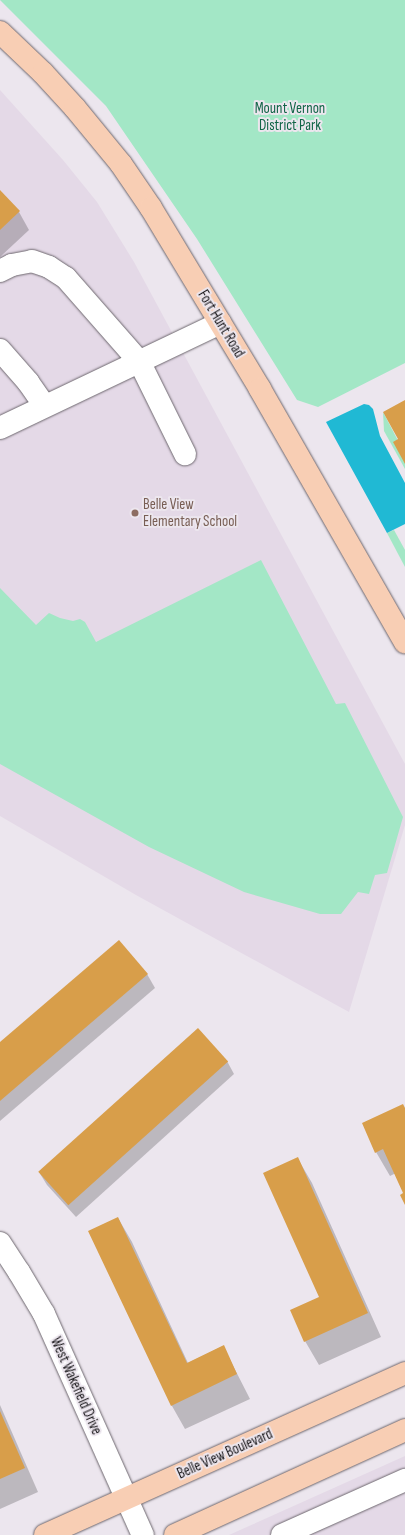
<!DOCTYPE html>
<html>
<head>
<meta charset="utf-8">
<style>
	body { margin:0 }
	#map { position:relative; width:405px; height:1535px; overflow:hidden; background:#ece6ee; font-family:"Sofia Sans Condensed",sans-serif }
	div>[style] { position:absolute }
	.built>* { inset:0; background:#e4d9e7 }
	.green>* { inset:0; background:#a3e7c6 }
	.water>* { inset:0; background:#20b9d4 }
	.shadow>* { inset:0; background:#0003 }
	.building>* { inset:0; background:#d89e4a; transform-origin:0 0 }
	.roads { filter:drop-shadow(0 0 1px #6d676e) drop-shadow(0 0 1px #6d676e) }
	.minor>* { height:22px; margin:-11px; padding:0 11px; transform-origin:11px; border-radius:11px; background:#fff }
	.major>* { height:22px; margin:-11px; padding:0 11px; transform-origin:11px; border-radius:11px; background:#f8ceb4 }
	.dots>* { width:11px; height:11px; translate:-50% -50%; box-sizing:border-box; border:2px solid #ece6ee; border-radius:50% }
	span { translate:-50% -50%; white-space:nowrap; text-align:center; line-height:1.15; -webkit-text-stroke:4px #ece6ee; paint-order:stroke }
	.park-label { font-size:15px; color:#116547 }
	.street-label { font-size:15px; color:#19171a }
	.education-label { font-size:15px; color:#785e54 }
	.left { translate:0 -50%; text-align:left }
</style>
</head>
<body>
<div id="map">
	<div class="built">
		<div style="clip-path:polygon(0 90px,63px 160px,97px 202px,134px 262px,405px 764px,405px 825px,349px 1012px,136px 895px,0 816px)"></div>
		<div style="clip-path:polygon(405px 1456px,405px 1535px,229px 1535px)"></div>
	</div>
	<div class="green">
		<div style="clip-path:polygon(0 0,405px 0,405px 363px,318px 407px,297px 400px,197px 239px,106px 106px)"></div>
		<div style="clip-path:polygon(383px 412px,405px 454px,405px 469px,384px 431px)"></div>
		<div style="clip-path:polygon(394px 530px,405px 550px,405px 567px,387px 533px)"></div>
		<div style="clip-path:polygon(261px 560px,336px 704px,345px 703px,403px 817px,387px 873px,375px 875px,369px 894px,358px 892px,341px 914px,320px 914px,244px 892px,149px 847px,0 764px,0 588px,36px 625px,49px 613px,60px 618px,73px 621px,80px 619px,85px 622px,96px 642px)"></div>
	</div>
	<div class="water">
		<div style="clip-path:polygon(364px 404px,369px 405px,373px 409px,380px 436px,405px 483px,405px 524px,387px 533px,326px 422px)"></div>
	</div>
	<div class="shadow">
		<div style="clip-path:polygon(0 192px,19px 212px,29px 230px,0 257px)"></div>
		<div style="clip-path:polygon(147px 974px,155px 988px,0 1121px,0 1044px)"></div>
		<div style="clip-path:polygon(227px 1061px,234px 1074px,76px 1217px,47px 1185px,39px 1172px)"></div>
		<div style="clip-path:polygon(405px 1109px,405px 1202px,405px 1194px,396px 1173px,390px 1176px,376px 1152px)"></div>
		<div style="clip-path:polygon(298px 1159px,312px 1183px,381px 1337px,319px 1365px,305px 1341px,320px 1298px)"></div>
		<div style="clip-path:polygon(118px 1218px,132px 1242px,188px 1363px,223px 1346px,250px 1399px,185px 1429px,172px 1406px)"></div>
		<div style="clip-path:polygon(0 1405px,38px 1492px,0 1509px)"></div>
	</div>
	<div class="building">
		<div style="clip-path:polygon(0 190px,20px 211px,0 230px)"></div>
		<div style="clip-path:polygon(405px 400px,405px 464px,393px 442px,398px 439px,383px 412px)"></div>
		<div style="clip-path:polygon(119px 940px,148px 974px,0 1101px,0 1042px)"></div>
		<div style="left:198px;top:1028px;width:45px;height:215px;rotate:48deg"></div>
		<div style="clip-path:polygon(403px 1104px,405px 1108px,405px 1205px,400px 1195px,403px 1193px,383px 1149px,375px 1153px,362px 1123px)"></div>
		<div style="clip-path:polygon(298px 1157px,368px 1313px,304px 1342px,290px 1310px,319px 1297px,263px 1173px)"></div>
		<div style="clip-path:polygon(118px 1217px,187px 1363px,224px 1345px,237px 1374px,171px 1406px,88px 1231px)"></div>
		<div style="clip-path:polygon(0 1411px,25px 1468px,0 1479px)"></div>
	</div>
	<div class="roads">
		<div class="minor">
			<div style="left:0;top:271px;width:13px;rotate:-27deg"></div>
			<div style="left:12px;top:265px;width:20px;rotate:-11deg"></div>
			<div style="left:32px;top:261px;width:18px;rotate:19deg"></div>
			<div style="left:49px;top:267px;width:20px;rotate:33deg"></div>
			<div style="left:66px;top:278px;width:111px;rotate:48.7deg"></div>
			<div style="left:139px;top:361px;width:104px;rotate:63.7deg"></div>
			<div style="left:0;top:350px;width:43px;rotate:48.8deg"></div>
			<div style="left:28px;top:382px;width:29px;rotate:55deg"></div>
			<div style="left:0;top:428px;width:244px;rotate:-25.5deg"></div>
			<div style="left:0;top:1243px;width:35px;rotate:57deg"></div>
			<div style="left:19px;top:1272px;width:49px;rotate:59.2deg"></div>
			<div style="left:44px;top:1314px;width:242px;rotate:65.9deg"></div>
			<div style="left:282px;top:1535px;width:135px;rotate:-24.1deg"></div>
		</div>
		<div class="major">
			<div style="left:0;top:32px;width:59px;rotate:43.6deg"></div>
			<div style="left:43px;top:73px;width:47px;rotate:47.6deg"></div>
			<div style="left:75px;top:108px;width:72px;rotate:50.6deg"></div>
			<div style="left:121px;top:164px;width:53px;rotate:55.7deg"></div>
			<div style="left:151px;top:208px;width:211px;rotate:58.9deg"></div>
			<div style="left:260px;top:389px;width:292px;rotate:60.2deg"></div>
			<div style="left:45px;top:1535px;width:395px;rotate:-24.2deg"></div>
			<div style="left:175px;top:1535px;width:253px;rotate:-24.5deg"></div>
		</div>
	</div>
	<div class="dots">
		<div style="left:135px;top:513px;background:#8d6e63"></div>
	</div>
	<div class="park-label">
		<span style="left:290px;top:117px">Mount Vernon<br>District Park</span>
	</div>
	<div class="street-label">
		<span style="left:221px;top:324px;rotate:59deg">Fort Hunt Road</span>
		<span style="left:76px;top:1386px;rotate:66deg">West Wakefield Drive</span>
		<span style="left:225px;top:1454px;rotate:-24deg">Belle View Boulevard</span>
	</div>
	<div class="education-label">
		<span class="left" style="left:143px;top:513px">Belle View<br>Elementary School</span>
	</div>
</div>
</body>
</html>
